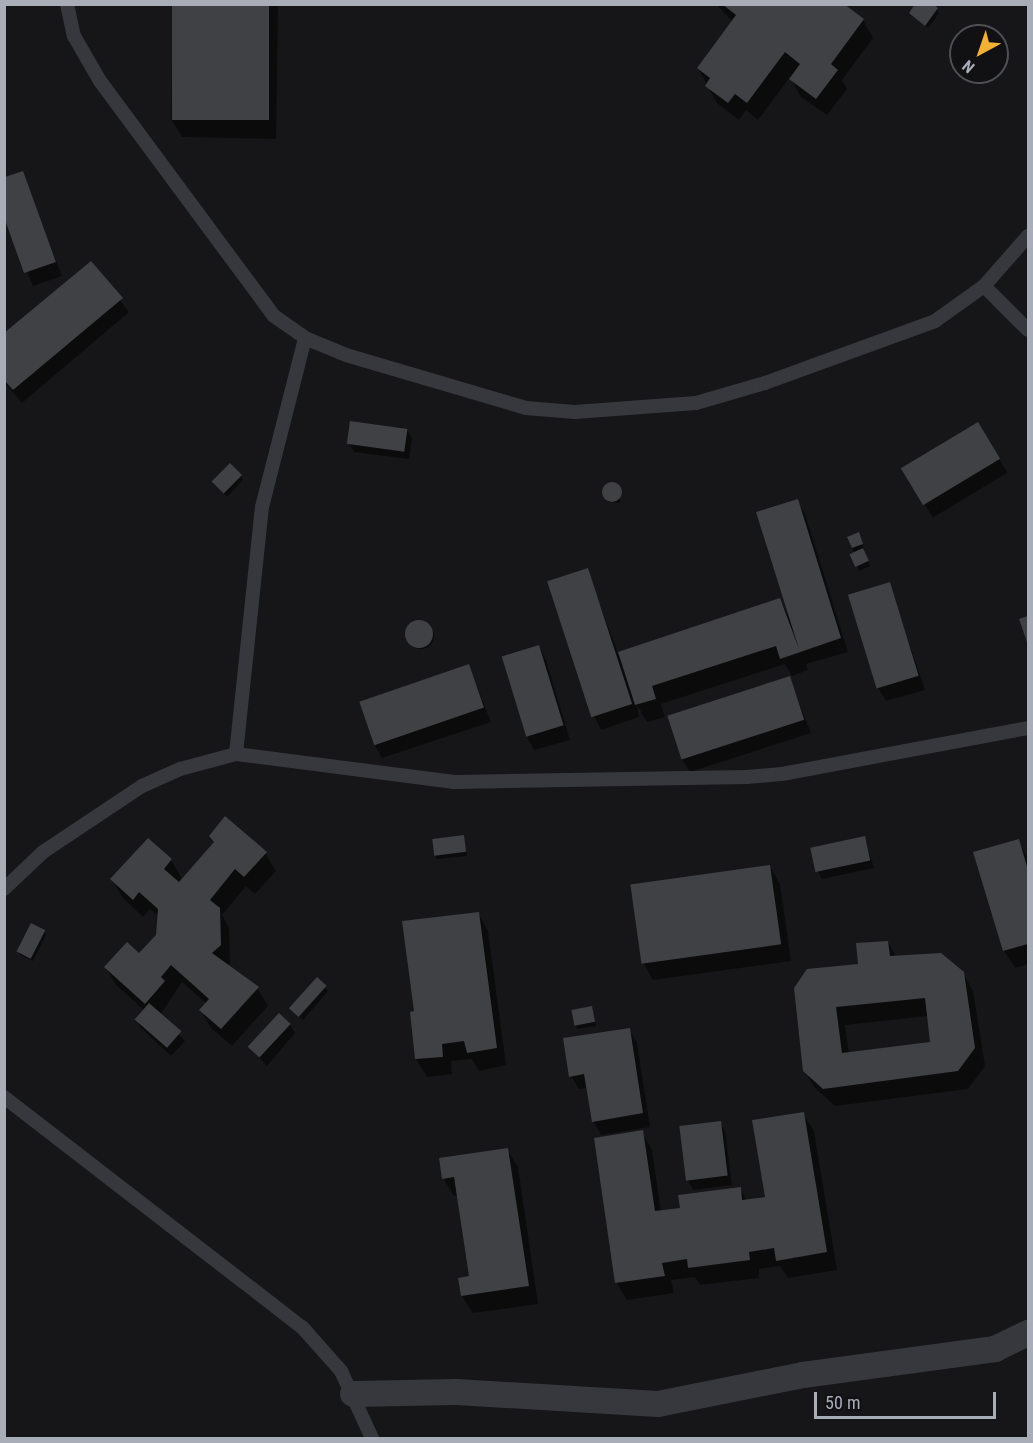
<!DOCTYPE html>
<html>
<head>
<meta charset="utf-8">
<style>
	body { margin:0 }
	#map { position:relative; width:1033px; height:1443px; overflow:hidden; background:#161618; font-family:"Roboto Condensed",sans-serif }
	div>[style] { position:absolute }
	.shadow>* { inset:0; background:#0007; transform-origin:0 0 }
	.round { border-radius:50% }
	.building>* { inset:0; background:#404145; transform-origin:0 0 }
	.lane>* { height:14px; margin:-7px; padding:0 7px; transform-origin:7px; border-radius:7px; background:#37383d }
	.street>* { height:26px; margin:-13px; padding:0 13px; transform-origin:13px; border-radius:13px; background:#37383d }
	span { translate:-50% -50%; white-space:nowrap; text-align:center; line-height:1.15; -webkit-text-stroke:5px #111113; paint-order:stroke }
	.frame { position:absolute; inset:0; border:6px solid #a8adb8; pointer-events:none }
	.north { position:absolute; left:949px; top:24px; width:60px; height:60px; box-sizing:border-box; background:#111113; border:2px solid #4d4f55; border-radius:50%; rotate:220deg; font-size:16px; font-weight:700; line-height:24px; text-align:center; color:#a8adb8 }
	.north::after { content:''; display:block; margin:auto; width:21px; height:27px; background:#f2b134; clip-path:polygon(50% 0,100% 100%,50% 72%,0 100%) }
	.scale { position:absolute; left:814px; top:1392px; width:182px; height:27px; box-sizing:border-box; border:3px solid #a8adb8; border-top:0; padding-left:8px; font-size:18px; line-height:21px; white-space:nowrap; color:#a8adb8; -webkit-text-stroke:4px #111113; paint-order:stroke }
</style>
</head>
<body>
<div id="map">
	<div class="shadow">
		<div style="clip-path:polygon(173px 4px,278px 4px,276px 139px,182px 137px,171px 119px)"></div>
		<div style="clip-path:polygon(716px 4px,842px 4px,863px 20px,873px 38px,842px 80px,847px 89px,827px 115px,801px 97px,790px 77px,758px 120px,746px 110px,739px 120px,717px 103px,698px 68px,733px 22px)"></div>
		<div style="clip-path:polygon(937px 9px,939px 13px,928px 28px,911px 13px)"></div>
		<div style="clip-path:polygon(22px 172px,62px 276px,33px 286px,4px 216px,4px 179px)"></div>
		<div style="clip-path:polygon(91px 263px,129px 312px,22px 403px,4px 382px,4px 335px)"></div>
		<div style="left:978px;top:424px;width:57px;height:87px;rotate:59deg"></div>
		<div style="clip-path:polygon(407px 430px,412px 439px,409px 459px,354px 452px,349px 443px)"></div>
		<div style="clip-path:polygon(241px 476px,243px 480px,227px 497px,214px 482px)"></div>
		<div style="clip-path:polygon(607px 485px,620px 487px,620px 503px,608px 502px)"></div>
		<div style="clip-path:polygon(797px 501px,805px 514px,848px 652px,806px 664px,808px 670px,792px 676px,785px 664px,661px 704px,665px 717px,647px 722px,637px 705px,639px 717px,601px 730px,594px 716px,587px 570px,618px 653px,780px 600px,788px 615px)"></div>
		<div style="clip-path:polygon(849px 538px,860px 538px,870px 566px,859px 571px)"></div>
		<div style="clip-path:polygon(889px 584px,925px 690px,886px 701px,878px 688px)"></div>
		<div class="round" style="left:408px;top:623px;width:26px;height:26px"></div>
		<div style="clip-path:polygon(539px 646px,546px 660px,570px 740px,534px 750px,527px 737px,503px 656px)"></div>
		<div style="clip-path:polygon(469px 666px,491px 722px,382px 758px,374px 744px)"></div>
		<div style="clip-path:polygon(789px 678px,811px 733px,690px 772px,682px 759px)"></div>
		<div style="clip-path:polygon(210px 836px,265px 853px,276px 871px,255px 894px,246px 886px,222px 915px,229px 928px,230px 963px,227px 966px,257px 988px,268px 1006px,232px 1046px,211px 1028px,201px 1010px,207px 1004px,182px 982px,160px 1015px,185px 1041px,171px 1056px,141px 1028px,136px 1020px,144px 1010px,116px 985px,106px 968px,140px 955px,158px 935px,159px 917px,150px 909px,143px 917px,122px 897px,112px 879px,171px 860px,181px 877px,179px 884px,215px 844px)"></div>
		<div style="clip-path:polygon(463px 837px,467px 856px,437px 859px,435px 855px)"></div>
		<div style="clip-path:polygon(864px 837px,874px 868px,822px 879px,817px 870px)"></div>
		<div style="clip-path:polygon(1018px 841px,1028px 858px,1028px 964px,1015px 968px,1004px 951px)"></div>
		<div style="clip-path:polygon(770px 867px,780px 884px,791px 961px,653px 980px,643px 962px)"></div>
		<div style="clip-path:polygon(478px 913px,488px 931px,506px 1065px,479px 1071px,472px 1059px,451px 1061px,452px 1074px,427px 1077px,416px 1059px,415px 1013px)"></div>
		<div style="clip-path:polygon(44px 931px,46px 935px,33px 961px,20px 955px,18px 951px)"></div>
		<div style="clip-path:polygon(evenodd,888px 942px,896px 957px,963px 973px,973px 991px,985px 1066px,968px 1089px,835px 1106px,815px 1088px,804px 1070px,796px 988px,859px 965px,888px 942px,928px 1016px,932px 1043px,849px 1054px,845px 1025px,928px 1016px)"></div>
		<div style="clip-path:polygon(317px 980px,328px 991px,303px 1020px,295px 1013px)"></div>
		<div style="clip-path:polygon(592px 1008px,596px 1026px,577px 1029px,572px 1011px)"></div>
		<div style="clip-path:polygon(290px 1024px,295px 1033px,267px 1066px,251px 1048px)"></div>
		<div style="clip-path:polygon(629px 1029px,637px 1043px,650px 1127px,601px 1135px,593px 1121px,588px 1088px,579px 1089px,571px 1076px)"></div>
		<div style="clip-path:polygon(803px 1114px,814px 1131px,837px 1270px,788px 1278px,780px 1266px,759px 1269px,759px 1278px,700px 1285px,695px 1277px,671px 1280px,674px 1293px,627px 1300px,616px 1282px,642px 1132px,652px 1150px,661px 1212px,682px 1209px,740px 1188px,747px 1201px,767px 1198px)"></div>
		<div style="clip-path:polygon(720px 1122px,725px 1131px,732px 1185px,693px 1190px,688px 1181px)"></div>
		<div style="clip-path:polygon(507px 1149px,518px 1167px,538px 1304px,473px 1313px,462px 1296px,471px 1277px,459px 1195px,454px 1196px,443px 1178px)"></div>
	</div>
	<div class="building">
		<div style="left:172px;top:4px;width:97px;height:116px"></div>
		<div style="clip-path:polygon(722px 4px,844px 4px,864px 19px,831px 64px,838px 70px,816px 99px,789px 79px,800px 64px,785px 52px,747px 103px,735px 94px,728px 103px,705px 86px,710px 78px,697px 68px,736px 15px)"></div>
		<div style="clip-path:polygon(915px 4px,933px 4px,938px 8px,925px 26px,909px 13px)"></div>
		<div style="clip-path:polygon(23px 171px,56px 262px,24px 273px,5px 220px,5px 177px)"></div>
		<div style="clip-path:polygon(91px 261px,123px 298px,13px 390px,4px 380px,4px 333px)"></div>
		<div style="left:350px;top:421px;width:58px;height:23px;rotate:8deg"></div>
		<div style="left:978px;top:422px;width:43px;height:90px;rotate:59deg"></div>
		<div style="left:230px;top:463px;width:17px;height:26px;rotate:45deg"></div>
		<div class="round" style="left:602px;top:482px;width:20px;height:20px"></div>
		<div style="clip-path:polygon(798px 499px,841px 638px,780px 659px,776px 646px,652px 686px,656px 699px,635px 705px,618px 652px,780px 598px,799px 649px,756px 512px)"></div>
		<div style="clip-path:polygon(859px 532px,863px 544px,852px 548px,847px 537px)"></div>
		<div style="left:863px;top:548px;width:14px;height:15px;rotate:65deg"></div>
		<div style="left:588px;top:568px;width:143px;height:43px;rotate:72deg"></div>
		<div style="left:890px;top:582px;width:98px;height:44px;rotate:73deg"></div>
		<div style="clip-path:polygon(1028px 616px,1028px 645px,1019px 619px)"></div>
		<div class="round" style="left:405px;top:620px;width:28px;height:28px"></div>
		<div style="left:539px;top:645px;width:84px;height:39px;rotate:73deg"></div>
		<div style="left:469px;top:664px;width:46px;height:116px;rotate:71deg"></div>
		<div style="left:790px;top:676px;width:46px;height:129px;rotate:72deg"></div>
		<div style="clip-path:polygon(225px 816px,267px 852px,244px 877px,235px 869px,210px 900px,220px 908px,221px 945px,212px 953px,259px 987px,221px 1029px,199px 1010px,209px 999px,171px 965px,161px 977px,165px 981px,145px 1004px,104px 967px,127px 942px,139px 953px,156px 935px,158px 909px,139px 892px,133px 900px,110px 879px,148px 838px,172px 859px,164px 869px,179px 882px,214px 842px,209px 836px)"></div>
		<div style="left:464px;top:835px;width:17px;height:32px;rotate:83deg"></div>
		<div style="left:865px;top:836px;width:25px;height:56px;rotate:78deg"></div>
		<div style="clip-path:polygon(1019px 839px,1028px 870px,1028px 944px,1003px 951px,973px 852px)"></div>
		<div style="left:770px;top:865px;width:80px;height:141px;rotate:82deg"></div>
		<div style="clip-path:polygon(479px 912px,497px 1048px,467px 1053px,464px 1041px,442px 1044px,443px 1057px,415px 1059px,410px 1012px,414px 1011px,402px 921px)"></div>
		<div style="left:31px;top:923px;width:16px;height:32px;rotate:27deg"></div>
		<div style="clip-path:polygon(evenodd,888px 941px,890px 956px,941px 953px,964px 972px,975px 1048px,958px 1071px,823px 1089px,803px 1071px,794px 988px,807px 969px,858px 964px,856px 943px,888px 941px,925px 998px,930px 1042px,842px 1053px,836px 1007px,925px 998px)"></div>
		<div style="left:317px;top:977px;width:13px;height:42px;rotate:42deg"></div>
		<div style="left:149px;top:1003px;width:43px;height:22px;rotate:41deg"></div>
		<div style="left:592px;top:1006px;width:16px;height:21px;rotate:79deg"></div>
		<div style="left:279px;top:1013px;width:16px;height:46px;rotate:43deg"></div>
		<div style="clip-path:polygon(630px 1028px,643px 1113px,592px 1122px,584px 1074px,569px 1077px,563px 1038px)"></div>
		<div style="clip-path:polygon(804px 1112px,827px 1252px,776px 1261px,774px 1248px,749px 1252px,750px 1260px,688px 1268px,687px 1259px,662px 1263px,665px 1276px,615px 1283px,594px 1138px,643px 1130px,655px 1211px,680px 1208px,678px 1195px,741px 1187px,742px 1200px,765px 1197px,752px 1120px)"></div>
		<div style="left:721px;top:1121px;width:55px;height:42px;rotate:83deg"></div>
		<div style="clip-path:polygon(508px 1148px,529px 1286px,461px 1296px,458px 1278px,469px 1276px,454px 1177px,442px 1179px,439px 1158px)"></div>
	</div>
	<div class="lane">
		<div style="left:67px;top:4px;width:33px;rotate:78deg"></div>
		<div style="left:74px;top:36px;width:52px;rotate:60deg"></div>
		<div style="left:100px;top:81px;width:292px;rotate:53.5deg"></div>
		<div style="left:274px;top:316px;width:38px;rotate:35deg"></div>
		<div style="left:305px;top:338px;width:44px;rotate:22.5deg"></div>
		<div style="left:346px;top:355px;width:188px;rotate:16.4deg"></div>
		<div style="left:526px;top:408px;width:49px;rotate:4.7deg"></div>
		<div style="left:575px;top:412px;width:121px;rotate:-4.3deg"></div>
		<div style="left:696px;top:403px;width:72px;rotate:-16.2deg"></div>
		<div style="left:765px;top:383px;width:181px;rotate:-20deg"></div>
		<div style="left:935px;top:321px;width:60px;rotate:-35.5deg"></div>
		<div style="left:984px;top:286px;width:67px;rotate:-48.7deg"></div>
		<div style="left:984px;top:286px;width:62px;rotate:45deg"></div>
		<div style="left:236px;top:754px;width:248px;rotate:-84deg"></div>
		<div style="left:262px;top:507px;width:174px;rotate:-75.7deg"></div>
		<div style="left:4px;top:889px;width:54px;rotate:-43.5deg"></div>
		<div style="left:43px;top:852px;width:119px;rotate:-33.7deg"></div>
		<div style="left:142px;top:786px;width:42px;rotate:-24.1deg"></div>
		<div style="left:180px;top:769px;width:58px;rotate:-15deg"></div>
		<div style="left:236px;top:754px;width:220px;rotate:7.3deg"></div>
		<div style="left:454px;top:782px;width:293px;rotate:-1deg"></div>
		<div style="left:747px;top:777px;width:35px;rotate:-5deg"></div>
		<div style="left:782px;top:774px;width:250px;rotate:-10.6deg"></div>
		<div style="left:4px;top:1097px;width:376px;rotate:37.7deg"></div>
		<div style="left:302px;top:1327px;width:59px;rotate:48.4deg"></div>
		<div style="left:341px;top:1371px;width:74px;rotate:65.2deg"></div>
	</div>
	<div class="street">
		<div style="left:353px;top:1394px;width:103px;rotate:-1.1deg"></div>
		<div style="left:456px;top:1392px;width:202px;rotate:3.4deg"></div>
		<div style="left:658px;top:1404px;width:148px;rotate:-11.3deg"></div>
		<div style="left:803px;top:1375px;width:194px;rotate:-7.7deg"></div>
		<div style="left:995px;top:1349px;width:37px;rotate:-26deg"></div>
	</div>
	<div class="frame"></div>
	<div class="north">N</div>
	<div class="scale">50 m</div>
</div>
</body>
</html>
